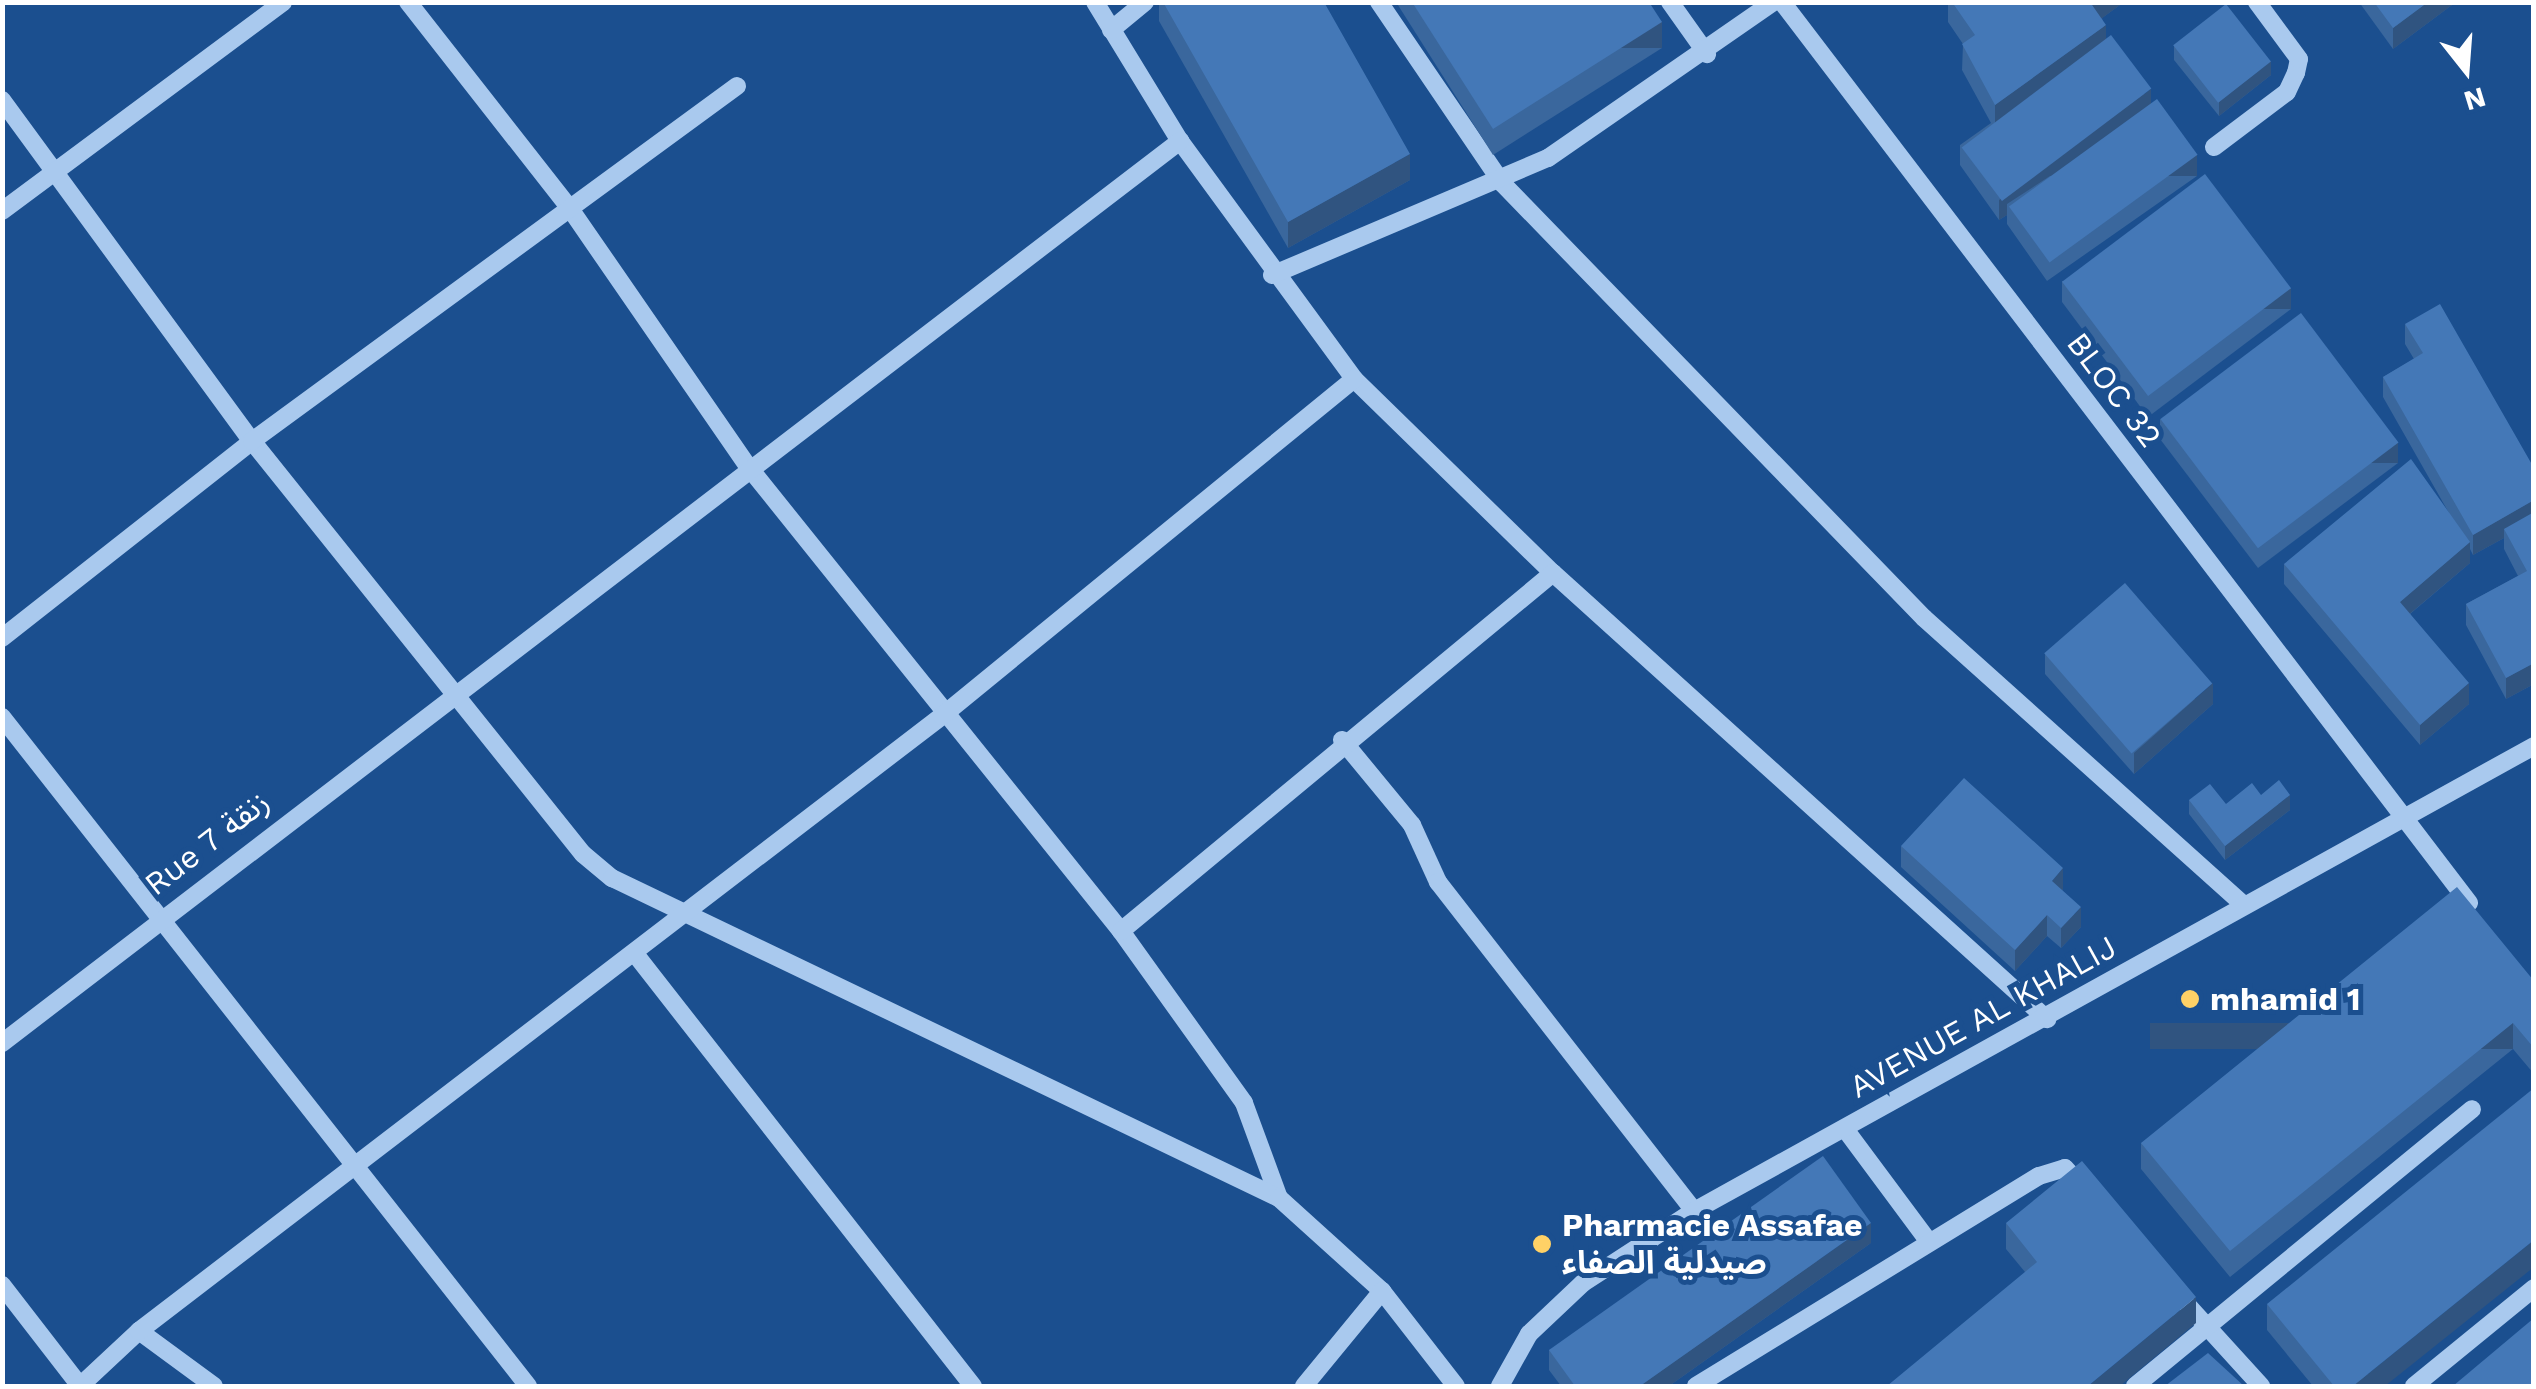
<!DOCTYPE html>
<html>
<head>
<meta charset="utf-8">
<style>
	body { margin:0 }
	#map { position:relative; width:2536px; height:1389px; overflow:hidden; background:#1b4f8f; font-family:"Work Sans","Noto Sans Arabic",sans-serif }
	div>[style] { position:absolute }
	.minor>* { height:18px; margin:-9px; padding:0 9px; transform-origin:9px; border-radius:9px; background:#a9c9ee }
	.wall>* { inset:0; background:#3a679d }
	.shaded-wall>* { inset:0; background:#305480; transform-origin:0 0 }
	.building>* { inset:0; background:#4478b7; transform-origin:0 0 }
	.dots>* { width:28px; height:28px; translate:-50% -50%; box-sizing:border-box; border:5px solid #1b4f8f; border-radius:50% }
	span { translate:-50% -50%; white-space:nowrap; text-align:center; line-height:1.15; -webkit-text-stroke:10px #1b4f8f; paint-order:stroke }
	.street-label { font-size:32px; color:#fff }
	.poi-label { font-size:32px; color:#fff; font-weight:700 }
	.left { translate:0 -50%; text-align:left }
	.frame { position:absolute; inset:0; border:5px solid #fff; pointer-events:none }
	.north { position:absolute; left:2416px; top:20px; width:100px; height:100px; -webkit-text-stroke:8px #1b4f8f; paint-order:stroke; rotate:163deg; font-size:28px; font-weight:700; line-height:40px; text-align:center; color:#fff }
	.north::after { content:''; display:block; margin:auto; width:35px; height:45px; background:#fff; clip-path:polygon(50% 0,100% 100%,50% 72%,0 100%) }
</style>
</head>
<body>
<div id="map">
	<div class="minor">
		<div style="left:408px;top:2px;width:264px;rotate:51.9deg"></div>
		<div style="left:571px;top:210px;width:310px;rotate:55.4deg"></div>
		<div style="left:747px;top:465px;width:598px;rotate:51.25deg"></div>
		<div style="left:1121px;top:931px;width:211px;rotate:54.4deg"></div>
		<div style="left:1244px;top:1103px;width:101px;rotate:69.8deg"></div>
		<div style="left:1095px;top:2px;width:163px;rotate:58.6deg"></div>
		<div style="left:1180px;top:141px;width:295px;rotate:53.8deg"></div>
		<div style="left:1354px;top:379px;width:278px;rotate:44.3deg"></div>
		<div style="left:1553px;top:573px;width:666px;rotate:42.08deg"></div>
		<div style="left:1379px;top:2px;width:219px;rotate:55.8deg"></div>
		<div style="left:1502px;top:183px;width:606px;rotate:45.87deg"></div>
		<div style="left:1924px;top:618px;width:425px;rotate:41.9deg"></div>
		<div style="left:1670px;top:2px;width:64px;rotate:54.6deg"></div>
		<div style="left:1782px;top:2px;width:1133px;rotate:52.67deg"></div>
		<div style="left:1111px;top:30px;width:44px;rotate:-39.5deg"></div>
		<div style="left:2px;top:100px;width:423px;rotate:53.8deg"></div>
		<div style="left:252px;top:441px;width:529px;rotate:51.29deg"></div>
		<div style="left:583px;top:854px;width:38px;rotate:40deg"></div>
		<div style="left:612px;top:878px;width:740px;rotate:25.63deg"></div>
		<div style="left:1279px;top:1198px;width:139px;rotate:42.1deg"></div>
		<div style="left:1382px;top:1291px;width:120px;rotate:52.1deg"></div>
		<div style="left:2214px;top:147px;width:91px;rotate:-37deg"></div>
		<div style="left:2287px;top:92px;width:21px;rotate:-65deg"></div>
		<div style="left:2296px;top:73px;width:14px;rotate:-78deg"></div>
		<div style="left:2299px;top:59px;width:71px;rotate:-126.4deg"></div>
		<div style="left:2px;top:211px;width:350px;rotate:-36.6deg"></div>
		<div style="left:1272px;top:275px;width:300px;rotate:-23deg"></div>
		<div style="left:1548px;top:158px;width:274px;rotate:-34.7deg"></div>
		<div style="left:2px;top:638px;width:318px;rotate:-38.2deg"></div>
		<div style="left:252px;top:441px;width:601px;rotate:-36.2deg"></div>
		<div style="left:2px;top:717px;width:851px;rotate:51.82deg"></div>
		<div style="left:1342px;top:740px;width:110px;rotate:50.5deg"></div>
		<div style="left:1412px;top:825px;width:63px;rotate:65.5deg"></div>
		<div style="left:1438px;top:882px;width:417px;rotate:52.1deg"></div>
		<div style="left:1121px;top:931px;width:561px;rotate:-39.65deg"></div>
		<div style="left:636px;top:955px;width:547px;rotate:51.98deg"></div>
		<div style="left:2px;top:1043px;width:1484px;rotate:-37.44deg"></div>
		<div style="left:1845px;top:1129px;width:141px;rotate:53.4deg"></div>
		<div style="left:2px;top:1285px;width:128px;rotate:52.3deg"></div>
		<div style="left:2181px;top:1298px;width:119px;rotate:47.7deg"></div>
		<div style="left:139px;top:1331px;width:93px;rotate:36.3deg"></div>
		<div style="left:80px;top:1386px;width:81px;rotate:-43deg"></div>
		<div style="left:139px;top:1331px;width:1011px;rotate:-37.45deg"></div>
		<div style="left:942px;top:716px;width:532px;rotate:-39.28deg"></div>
		<div style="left:1304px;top:1386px;width:123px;rotate:-50.6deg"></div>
		<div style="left:1500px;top:1386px;width:60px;rotate:-60.9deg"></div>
		<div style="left:1529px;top:1334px;width:74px;rotate:-43.4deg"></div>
		<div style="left:1583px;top:1283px;width:132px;rotate:-33deg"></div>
		<div style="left:1694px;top:1211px;width:960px;rotate:-28.97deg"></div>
		<div style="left:1696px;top:1386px;width:402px;rotate:-31.5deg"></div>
		<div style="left:2039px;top:1176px;width:27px;rotate:-17deg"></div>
		<div style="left:2065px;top:1168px;width:28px;rotate:48deg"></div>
		<div style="left:2135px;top:1386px;width:436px;rotate:-39.4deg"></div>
		<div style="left:2414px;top:1386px;width:155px;rotate:-39.2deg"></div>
	</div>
	<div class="wall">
		<div style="clip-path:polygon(1159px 2px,1254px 2px,1410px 180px,1288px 248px,1159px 21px)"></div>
		<div style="clip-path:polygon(1396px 2px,1649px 2px,1662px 48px,1493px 155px)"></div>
		<div style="clip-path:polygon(1948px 2px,2124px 2px,2102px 18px,2106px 39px,2151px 103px,2197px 176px,2047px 281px,2007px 224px,2007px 215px,1999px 220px,1960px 165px,1960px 145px,1991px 123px,1962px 70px,1963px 44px,1948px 22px)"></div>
		<div style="clip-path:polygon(2359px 2px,2456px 2px,2393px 49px)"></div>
		<div style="clip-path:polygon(2174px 46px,2271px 75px,2219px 116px,2174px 60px)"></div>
		<div style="clip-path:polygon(2062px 281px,2291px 309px,2148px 417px,2062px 302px)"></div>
		<div style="clip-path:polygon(2405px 324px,2534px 468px,2534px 684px,2506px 699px,2466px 625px,2466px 604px,2518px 576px,2504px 549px,2504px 538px,2473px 555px,2470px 549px,2470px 563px,2410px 614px,2469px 704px,2420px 745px,2284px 584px,2284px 564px,2449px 513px,2383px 397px,2383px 377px,2414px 359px,2405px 344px)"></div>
		<div style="clip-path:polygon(2160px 419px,2398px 463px,2258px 568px,2160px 439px)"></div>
		<div style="clip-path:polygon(2045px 654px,2213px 704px,2134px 774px,2045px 674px)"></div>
		<div style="clip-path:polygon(2261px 795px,2290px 810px,2225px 860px,2189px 814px,2189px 800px,2226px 804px)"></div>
		<div style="clip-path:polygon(1901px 846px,2063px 889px,2062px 890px,2081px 927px,2061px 948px,2047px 936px,2015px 971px,1901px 867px)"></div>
		<div style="clip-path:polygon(2534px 981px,2534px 1074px,2513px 1049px,2230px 1277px,2141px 1169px,2141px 1143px)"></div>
		<div style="clip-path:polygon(2006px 1223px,2196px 1323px,2025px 1272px,2006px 1249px)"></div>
		<div style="clip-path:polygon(1871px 1243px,1669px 1386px,1561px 1386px,1549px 1370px,1549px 1350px)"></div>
		<div style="clip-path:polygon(2267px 1304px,2385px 1386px,2313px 1386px,2267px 1330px)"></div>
	</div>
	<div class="shaded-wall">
		<div style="clip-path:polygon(2090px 2px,2124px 2px,2090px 27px)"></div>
		<div style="clip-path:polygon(2428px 2px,2456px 2px,2393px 49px,2393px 28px)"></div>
		<div style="left:1662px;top:22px;width:26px;height:200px;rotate:90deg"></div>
		<div style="clip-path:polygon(2106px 25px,2106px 51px,1995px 131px,1995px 105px)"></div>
		<div style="clip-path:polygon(2271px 61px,2271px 75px,2219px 116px,2219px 102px)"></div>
		<div style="clip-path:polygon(2151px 89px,2151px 110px,2007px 204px,2007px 215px,1999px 220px,1999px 200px)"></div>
		<div style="clip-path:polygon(1410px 154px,1410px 180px,1288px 248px,1288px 222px)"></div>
		<div style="left:2197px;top:155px;width:21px;height:183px;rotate:90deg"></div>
		<div style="left:2291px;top:288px;width:21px;height:179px;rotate:90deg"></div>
		<div style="left:2398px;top:443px;width:20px;height:175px;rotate:90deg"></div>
		<div style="clip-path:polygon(2534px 500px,2534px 521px,2504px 529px,2504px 538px,2473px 555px,2473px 535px)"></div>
		<div style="clip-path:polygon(2470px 542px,2470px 563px,2400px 622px,2400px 602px)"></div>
		<div style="clip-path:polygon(2534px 663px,2534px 684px,2506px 699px,2506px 678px)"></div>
		<div style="clip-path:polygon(2213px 683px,2213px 704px,2134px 774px,2134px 753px)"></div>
		<div style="clip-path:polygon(2469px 683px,2469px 704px,2420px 745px,2420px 725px)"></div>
		<div style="clip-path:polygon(2290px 795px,2290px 810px,2225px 860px,2225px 846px)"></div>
		<div style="clip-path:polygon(2063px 868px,2063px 889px,2052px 902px,2052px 881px)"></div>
		<div style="clip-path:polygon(2081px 907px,2081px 927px,2061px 948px,2061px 928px)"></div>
		<div style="clip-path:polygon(2047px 915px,2047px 936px,2015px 971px,2015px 950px)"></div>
		<div style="left:2513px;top:1023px;width:26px;height:363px;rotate:90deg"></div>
		<div style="clip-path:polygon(1871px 1223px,1871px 1243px,1669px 1386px,1640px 1386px)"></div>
		<div style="clip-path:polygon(2534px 1240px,2534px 1267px,2385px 1386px,2353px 1386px)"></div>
		<div style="clip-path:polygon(2196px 1297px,2196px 1323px,2120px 1386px,2088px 1386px)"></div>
	</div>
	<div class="building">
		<div style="clip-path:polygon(1163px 2px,1254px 2px,1255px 4px,1259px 2px,1324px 2px,1410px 154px,1288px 222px)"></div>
		<div style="clip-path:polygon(1412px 2px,1649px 2px,1662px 22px,1493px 129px)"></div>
		<div style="clip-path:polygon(1952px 2px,2090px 2px,2106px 25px,1995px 105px,1962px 44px,1975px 35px)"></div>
		<div style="clip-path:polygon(2374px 2px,2428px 2px,2393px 28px)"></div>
		<div style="left:2226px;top:4px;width:73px;height:67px;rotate:52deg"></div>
		<div style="left:2111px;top:35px;width:67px;height:187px;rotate:53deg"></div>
		<div style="left:2157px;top:99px;width:69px;height:183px;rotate:54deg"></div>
		<div style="left:2205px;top:174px;width:143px;height:179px;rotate:53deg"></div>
		<div style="clip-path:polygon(2440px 304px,2534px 468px,2534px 500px,2473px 535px,2383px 377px,2423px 353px,2405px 324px)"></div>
		<div style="left:2301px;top:313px;width:162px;height:176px;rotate:53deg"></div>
		<div style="clip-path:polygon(2411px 459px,2470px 542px,2400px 602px,2469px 683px,2420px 725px,2284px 564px)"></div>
		<div style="clip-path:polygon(2534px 512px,2534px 663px,2506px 678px,2466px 604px,2527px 571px,2504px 529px)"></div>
		<div style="left:2125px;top:583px;width:133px;height:107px;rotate:49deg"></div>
		<div style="clip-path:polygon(1964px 778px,2063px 868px,2052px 881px,2081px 907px,2061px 928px,2047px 915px,2015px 950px,1901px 846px)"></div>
		<div style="clip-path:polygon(2279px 780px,2290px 795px,2225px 846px,2189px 800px,2210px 784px,2226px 804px,2252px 783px,2261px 795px)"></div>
		<div style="clip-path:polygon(2457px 887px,2534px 981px,2534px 1048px,2513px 1023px,2230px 1251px,2141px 1143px)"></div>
		<div style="clip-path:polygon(2534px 1088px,2534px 1240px,2353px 1386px,2334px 1386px,2267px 1304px)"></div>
		<div style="clip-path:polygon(1823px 1156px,1871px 1223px,1640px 1386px,1575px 1386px,1549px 1350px)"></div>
		<div style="clip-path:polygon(2082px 1161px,2196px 1297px,2088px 1386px,1887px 1386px,2037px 1262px,2006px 1223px)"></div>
		<div style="clip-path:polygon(2534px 1318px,2534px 1386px,2453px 1386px)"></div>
		<div style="clip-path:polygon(2208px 1353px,2244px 1386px,2165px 1386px)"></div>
	</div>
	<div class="dots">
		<div style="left:2190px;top:999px;background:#ffd166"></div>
		<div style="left:1542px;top:1244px;background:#ffd166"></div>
	</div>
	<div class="street-label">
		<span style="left:2114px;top:390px;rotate:53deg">BLOC 32</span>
		<span style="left:207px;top:843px;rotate:-38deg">Rue 7 زنقة</span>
		<span style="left:1983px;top:1017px;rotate:-29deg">AVENUE AL KHALIJ</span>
	</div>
	<div class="poi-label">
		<span class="left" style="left:2210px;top:999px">mhamid 1</span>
		<span class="left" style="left:1562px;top:1244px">Pharmacie Assafae<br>صيدلية الصفاء</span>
	</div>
	<div class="frame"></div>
	<div class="north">N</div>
</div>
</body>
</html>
